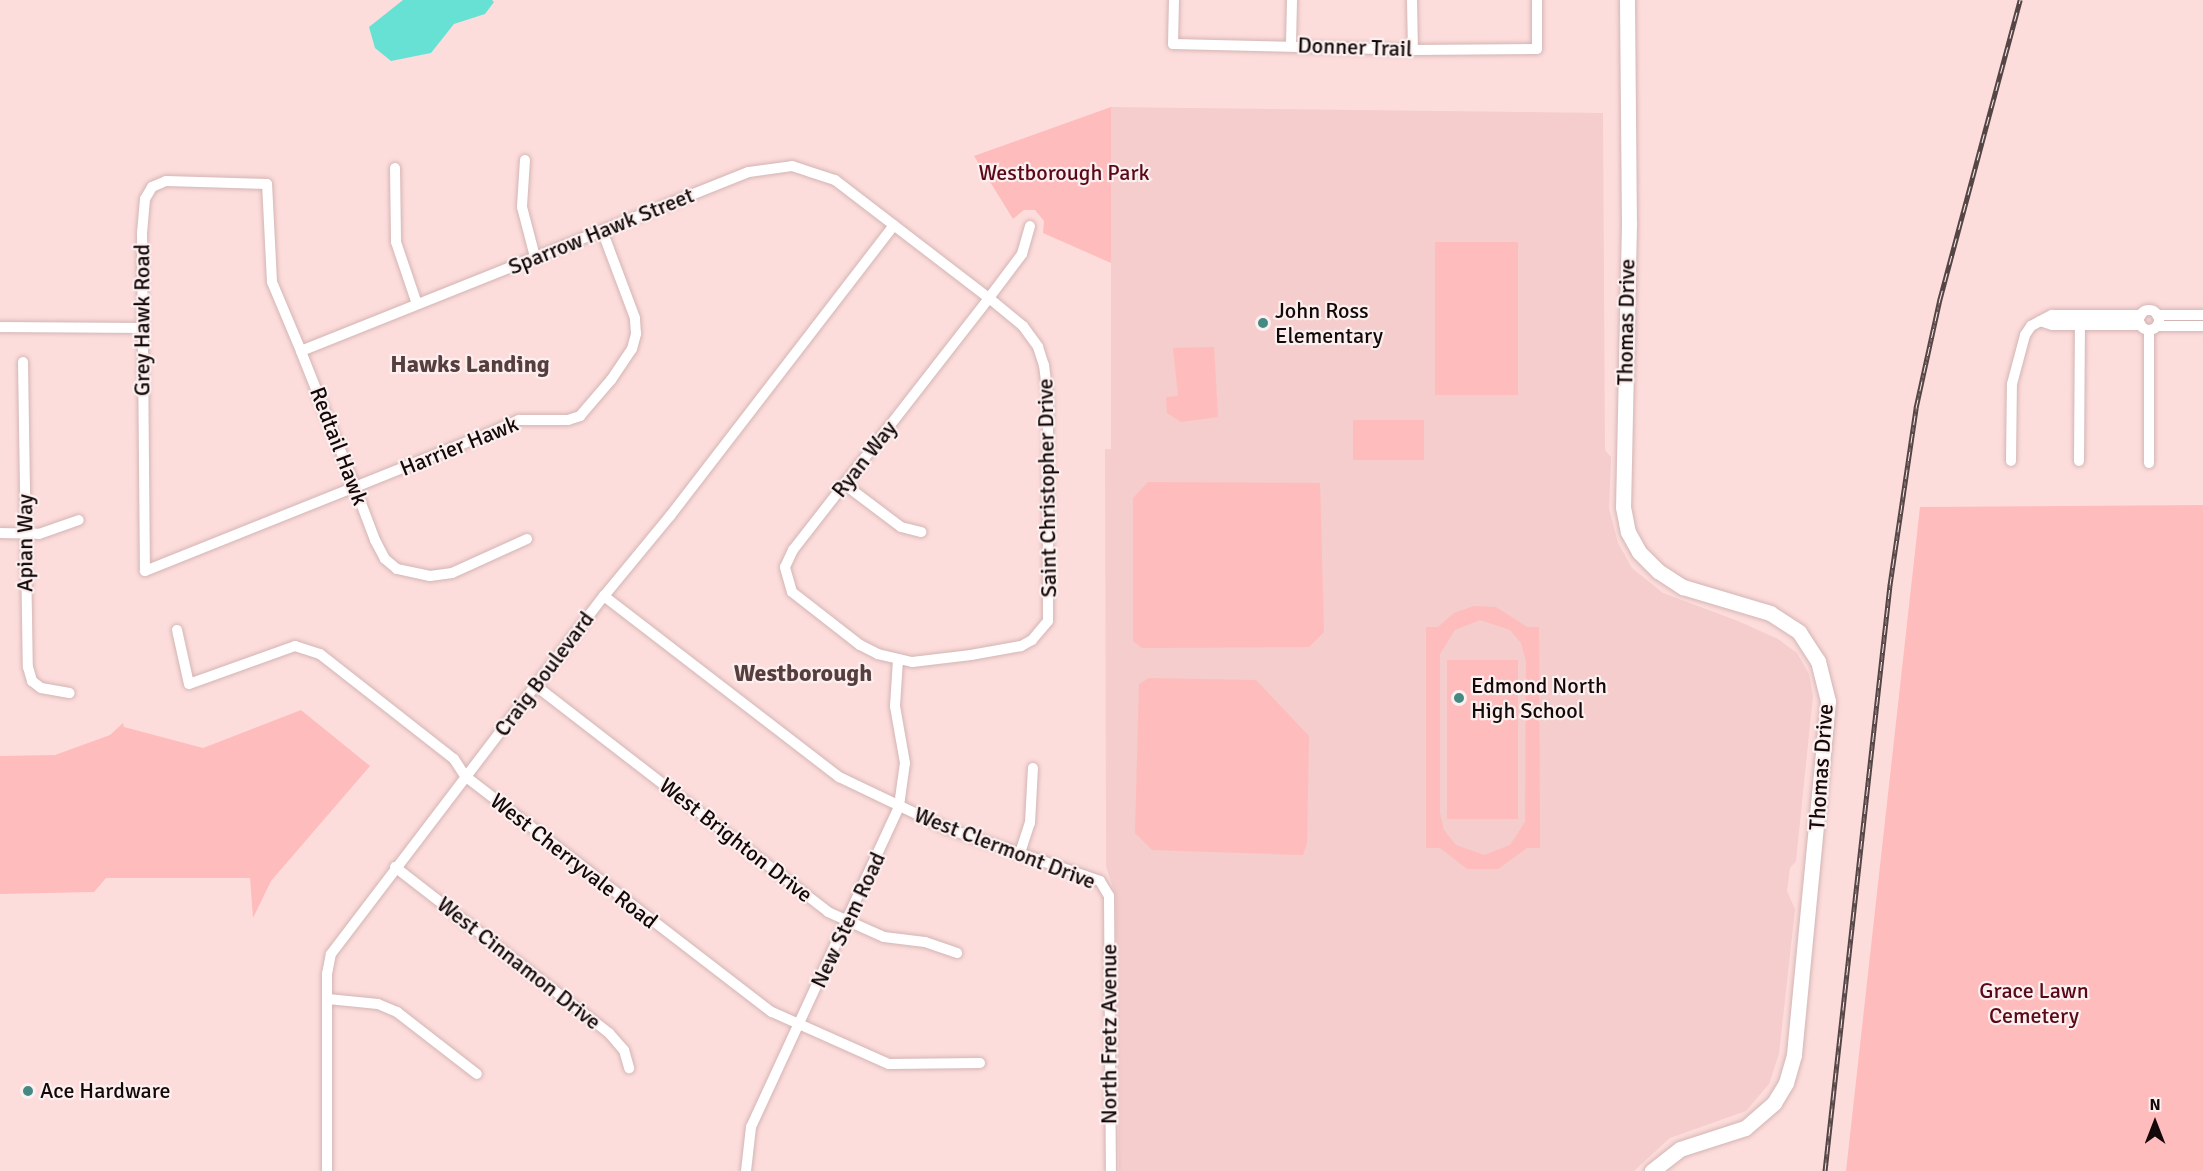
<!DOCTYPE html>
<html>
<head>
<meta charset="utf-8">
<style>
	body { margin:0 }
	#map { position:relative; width:2203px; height:1171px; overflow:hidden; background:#fddddc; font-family:Signika,sans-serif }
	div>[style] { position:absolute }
	.built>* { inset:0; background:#f4cdcc }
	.green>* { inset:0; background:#ffbcbc; transform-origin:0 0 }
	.water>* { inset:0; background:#68e1d5 }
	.roads { filter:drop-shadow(0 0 2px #d3b5b4) drop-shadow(0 0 2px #d3b5b4) }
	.street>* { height:10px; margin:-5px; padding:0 5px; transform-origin:5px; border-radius:5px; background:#fff }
	.street>.ring { margin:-5px; padding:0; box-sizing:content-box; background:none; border:10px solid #fff; border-radius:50% }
	.secondary>* { height:15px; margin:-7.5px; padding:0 7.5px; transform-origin:7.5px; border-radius:7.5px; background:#fff }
	.rail>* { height:5px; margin-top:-2.5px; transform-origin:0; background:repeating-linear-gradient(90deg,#fcefef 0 9px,#554545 0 18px); box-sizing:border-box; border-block:2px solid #554545 }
	.dots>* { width:16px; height:16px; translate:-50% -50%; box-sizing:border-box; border:3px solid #fcefef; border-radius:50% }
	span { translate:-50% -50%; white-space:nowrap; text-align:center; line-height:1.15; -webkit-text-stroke:4.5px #fcefef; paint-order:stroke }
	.street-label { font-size:22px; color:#130909 }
	.park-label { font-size:22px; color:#5a0817 }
	.poi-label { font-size:22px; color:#130909 }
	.left { translate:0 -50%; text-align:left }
	.neighbourhood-label { font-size:24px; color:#573e3e; font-weight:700 }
	.north { position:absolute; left:2125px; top:1093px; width:60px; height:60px; -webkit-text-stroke:4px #fcefef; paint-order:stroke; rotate:0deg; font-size:16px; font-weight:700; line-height:24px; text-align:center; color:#130909 }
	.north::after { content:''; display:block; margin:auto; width:21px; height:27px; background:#130909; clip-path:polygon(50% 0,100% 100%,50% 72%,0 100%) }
</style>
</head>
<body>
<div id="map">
	<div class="built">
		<div style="clip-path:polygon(1111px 107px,1603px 113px,1605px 450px,1611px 457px,1609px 509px,1618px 543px,1632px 568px,1663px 593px,1738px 621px,1778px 639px,1797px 653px,1809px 674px,1813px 696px,1796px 861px,1790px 868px,1787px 891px,1795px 909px,1779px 1054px,1769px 1084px,1746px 1111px,1670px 1138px,1634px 1171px,1119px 1171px,1116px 897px,1106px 866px,1105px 449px,1111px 449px)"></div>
	</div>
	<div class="green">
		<div style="clip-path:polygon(1111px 107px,1111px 263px,1043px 233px,1044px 221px,1035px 210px,1024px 210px,1013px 219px,974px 156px)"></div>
		<div style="left:1435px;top:242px;width:83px;height:153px"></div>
		<div style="clip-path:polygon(1214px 347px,1218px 417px,1181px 422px,1167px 413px,1166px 397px,1178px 396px,1173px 348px)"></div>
		<div style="left:1353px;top:420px;width:71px;height:40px"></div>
		<div style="clip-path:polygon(1148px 482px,1320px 483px,1324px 632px,1309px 647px,1142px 648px,1133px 641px,1133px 498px)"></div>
		<div style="clip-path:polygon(2203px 505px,2203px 1171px,1846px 1171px,1920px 507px)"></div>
		<div style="clip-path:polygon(evenodd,1474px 606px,1496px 607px,1527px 627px,1539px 627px,1540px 848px,1527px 848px,1498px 869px,1467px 869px,1440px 848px,1426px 848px,1426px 627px,1438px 627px,1454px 613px,1474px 606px,1480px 620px,1510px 630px,1521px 643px,1526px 661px,1525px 822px,1510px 845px,1484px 855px,1456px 845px,1444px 830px,1440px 813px,1440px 654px,1455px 630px,1480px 620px)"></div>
		<div style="left:1447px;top:660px;width:71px;height:159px"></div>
		<div style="clip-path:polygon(1149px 678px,1256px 680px,1309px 736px,1307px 843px,1303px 855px,1152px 850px,1135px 833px,1139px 684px)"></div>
		<div style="clip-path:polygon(301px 710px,370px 766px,271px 881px,253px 918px,250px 878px,106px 878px,94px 892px,0 894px,0 756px,55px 755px,110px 735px,123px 723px,124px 727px,203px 748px)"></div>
	</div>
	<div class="water">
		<div style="clip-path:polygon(403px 0,492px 0,494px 2px,485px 14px,454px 24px,431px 53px,391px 61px,375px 48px,369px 27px)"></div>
	</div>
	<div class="roads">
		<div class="street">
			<div style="left:1174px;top:0;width:44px;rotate:91.3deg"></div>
			<div style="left:1173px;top:44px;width:240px;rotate:1.4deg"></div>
			<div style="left:1413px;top:50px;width:124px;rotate:-0.5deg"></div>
			<div style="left:1537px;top:49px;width:49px;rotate:-90deg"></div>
			<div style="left:1412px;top:0;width:50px;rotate:88.9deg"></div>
			<div style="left:1291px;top:45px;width:45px;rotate:-88.7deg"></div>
			<div style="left:525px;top:160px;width:47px;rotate:93.7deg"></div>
			<div style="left:522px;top:207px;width:52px;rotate:75.4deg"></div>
			<div style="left:395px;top:168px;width:74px;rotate:89.2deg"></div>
			<div style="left:396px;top:242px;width:65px;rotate:71.3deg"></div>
			<div class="ring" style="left:2139px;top:310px;width:10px;height:10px"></div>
			<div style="left:2157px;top:315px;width:46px"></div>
			<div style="left:2040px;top:321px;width:13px;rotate:18deg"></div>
			<div style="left:2052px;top:325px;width:89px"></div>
			<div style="left:2157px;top:326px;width:46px"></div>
			<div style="left:0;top:327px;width:142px;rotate:0.4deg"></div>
			<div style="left:2149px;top:330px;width:133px;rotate:90deg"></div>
			<div style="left:301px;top:351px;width:482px;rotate:-21.8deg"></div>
			<div style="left:749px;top:172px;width:43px;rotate:-7.9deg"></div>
			<div style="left:792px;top:166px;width:45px;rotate:18deg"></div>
			<div style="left:835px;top:180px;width:194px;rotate:37.5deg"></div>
			<div style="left:989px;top:298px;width:44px;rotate:39.5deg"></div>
			<div style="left:1023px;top:326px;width:26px;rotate:54deg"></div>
			<div style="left:1038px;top:347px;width:19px;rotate:72deg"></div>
			<div style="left:1044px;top:365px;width:32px;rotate:83deg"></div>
			<div style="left:1048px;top:397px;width:224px;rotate:90deg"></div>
			<div style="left:1048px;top:621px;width:25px;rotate:130deg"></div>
			<div style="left:1032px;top:640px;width:13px;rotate:151deg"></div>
			<div style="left:1021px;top:646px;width:51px;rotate:169.8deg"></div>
			<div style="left:971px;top:655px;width:59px;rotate:173.2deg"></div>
			<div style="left:912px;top:662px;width:35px;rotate:-167deg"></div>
			<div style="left:878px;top:654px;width:20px;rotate:-153deg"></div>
			<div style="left:860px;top:645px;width:86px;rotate:-142.1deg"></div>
			<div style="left:792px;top:592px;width:26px;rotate:-106deg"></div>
			<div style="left:785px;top:567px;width:19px;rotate:-65deg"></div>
			<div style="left:793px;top:550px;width:319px;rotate:-52.1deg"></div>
			<div style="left:989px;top:298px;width:55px;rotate:-53.1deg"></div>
			<div style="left:1022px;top:254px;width:29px;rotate:-74deg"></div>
			<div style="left:23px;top:362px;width:305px;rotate:89.1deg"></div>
			<div style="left:28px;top:667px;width:15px;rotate:74deg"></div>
			<div style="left:32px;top:681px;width:11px;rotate:38deg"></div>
			<div style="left:41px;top:688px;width:29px;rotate:10deg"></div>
			<div style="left:2011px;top:461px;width:77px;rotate:-89.3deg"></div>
			<div style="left:2012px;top:384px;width:51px;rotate:-75.1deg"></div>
			<div style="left:2025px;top:335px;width:11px;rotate:-56deg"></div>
			<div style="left:2031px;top:326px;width:24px;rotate:-28deg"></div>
			<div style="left:2052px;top:315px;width:89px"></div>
			<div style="left:2079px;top:461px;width:146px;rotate:-89.6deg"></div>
			<div style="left:844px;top:484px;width:71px;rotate:37deg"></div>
			<div style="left:901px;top:527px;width:21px;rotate:14deg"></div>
			<div style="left:0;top:533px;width:39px;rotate:1deg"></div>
			<div style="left:39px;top:534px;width:42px;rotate:-19.3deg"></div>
			<div style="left:527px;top:539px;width:82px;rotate:155.6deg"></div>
			<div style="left:452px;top:573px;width:22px;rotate:172deg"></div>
			<div style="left:430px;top:576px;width:34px;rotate:-168deg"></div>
			<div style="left:397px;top:569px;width:16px;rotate:-140deg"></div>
			<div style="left:385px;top:559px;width:21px;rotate:-118deg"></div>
			<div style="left:375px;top:540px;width:57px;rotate:-110.7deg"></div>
			<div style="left:355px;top:487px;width:146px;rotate:-111.7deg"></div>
			<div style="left:301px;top:351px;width:75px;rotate:-112.8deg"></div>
			<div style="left:272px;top:282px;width:98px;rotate:-92.9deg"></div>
			<div style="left:267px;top:184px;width:101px;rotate:-178.3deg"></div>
			<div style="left:166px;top:181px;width:15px;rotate:157deg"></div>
			<div style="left:152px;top:187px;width:14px;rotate:120deg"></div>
			<div style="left:145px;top:199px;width:34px;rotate:95deg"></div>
			<div style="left:142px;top:233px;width:338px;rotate:89.5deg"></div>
			<div style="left:145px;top:571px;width:226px;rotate:-21.8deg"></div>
			<div style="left:355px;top:487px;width:148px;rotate:-21.9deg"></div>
			<div style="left:492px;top:432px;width:30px;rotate:-24deg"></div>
			<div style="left:519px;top:420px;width:49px"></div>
			<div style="left:568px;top:420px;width:13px;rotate:-18deg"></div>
			<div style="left:580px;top:416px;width:48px;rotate:-49.3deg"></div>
			<div style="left:611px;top:380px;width:37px;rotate:-56deg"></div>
			<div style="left:632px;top:349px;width:16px;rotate:-75deg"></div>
			<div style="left:636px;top:334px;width:16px;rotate:-94deg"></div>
			<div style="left:635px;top:318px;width:94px;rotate:-110.6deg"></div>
			<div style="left:604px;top:596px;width:297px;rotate:37.6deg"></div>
			<div style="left:839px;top:777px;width:119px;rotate:25.5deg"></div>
			<div style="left:946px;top:828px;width:163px;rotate:19deg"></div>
			<div style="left:1100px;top:881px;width:17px;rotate:59deg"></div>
			<div style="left:1109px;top:896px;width:275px;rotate:89.6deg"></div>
			<div style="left:177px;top:630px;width:55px;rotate:77.5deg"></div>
			<div style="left:189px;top:684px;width:113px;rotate:-19.7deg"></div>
			<div style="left:295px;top:646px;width:26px;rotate:18deg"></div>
			<div style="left:320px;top:654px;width:170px;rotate:38.1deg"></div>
			<div style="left:454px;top:759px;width:20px;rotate:57deg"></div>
			<div style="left:465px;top:776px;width:387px;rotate:37.6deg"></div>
			<div style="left:772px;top:1012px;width:128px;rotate:24deg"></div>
			<div style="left:889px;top:1064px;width:91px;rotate:-0.6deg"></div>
			<div style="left:536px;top:686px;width:369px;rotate:37.7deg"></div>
			<div style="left:828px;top:912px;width:61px;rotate:24.1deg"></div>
			<div style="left:884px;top:937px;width:41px;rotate:7deg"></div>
			<div style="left:925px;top:942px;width:34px;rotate:19deg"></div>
			<div style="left:1020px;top:853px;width:32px;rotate:-72deg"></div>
			<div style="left:1030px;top:823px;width:55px;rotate:-86.9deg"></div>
			<div style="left:395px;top:867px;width:271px;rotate:37.8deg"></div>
			<div style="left:609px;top:1033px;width:23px;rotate:49deg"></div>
			<div style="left:624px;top:1050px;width:19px;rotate:74deg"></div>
			<div style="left:328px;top:999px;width:50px;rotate:5.7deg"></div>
			<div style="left:378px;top:1004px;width:21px;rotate:23deg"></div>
			<div style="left:397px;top:1012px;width:101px;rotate:37.8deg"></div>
			<div style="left:327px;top:1171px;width:197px;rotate:-90deg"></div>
			<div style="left:327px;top:974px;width:20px;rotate:-79deg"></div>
			<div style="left:331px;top:954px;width:450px;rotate:-52.7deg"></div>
			<div style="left:604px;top:596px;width:104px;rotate:-50.5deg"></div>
			<div style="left:670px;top:516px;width:367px;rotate:-52.4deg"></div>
			<div style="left:746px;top:1171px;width:44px;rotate:-83.5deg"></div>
			<div style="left:751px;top:1127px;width:353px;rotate:-65.2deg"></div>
			<div style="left:899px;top:806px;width:43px;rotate:-82.1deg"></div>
			<div style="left:905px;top:763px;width:58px;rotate:-100deg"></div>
			<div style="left:895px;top:706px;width:46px;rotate:-86.3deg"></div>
		</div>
		<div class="secondary">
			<div style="left:1627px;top:0;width:223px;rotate:89.5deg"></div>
			<div style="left:1629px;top:223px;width:284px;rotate:91.2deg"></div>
			<div style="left:1623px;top:507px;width:25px;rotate:79deg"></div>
			<div style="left:1628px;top:532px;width:23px;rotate:61deg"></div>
			<div style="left:1639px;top:552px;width:27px;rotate:45deg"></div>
			<div style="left:1658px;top:571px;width:30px;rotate:33deg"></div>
			<div style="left:1683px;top:587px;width:91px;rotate:16.6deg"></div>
			<div style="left:1770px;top:613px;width:35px;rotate:33deg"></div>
			<div style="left:1799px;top:632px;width:35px;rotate:57deg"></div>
			<div style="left:1818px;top:661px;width:41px;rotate:76deg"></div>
			<div style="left:1828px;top:701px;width:356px;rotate:95.5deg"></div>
			<div style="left:1794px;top:1055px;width:29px;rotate:106deg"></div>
			<div style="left:1786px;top:1083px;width:23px;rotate:121deg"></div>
			<div style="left:1774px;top:1103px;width:38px;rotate:139deg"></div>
			<div style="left:1745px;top:1128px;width:68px;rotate:162.1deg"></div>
			<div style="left:1680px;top:1149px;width:36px;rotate:142deg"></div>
		</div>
	</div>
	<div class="rail">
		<div style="left:1825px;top:1171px;width:590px;rotate:-83.67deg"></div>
		<div style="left:1890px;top:585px;width:179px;rotate:-81.6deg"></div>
		<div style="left:1916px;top:408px;width:112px;rotate:-77.6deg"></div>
		<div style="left:1940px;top:299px;width:310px;rotate:-75deg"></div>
	</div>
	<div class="dots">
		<div style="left:1263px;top:323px;background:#448a83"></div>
		<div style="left:1459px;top:698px;background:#448a83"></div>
		<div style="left:28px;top:1091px;background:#448a83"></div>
	</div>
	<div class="street-label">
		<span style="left:1355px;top:47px;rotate:2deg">Donner Trail</span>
		<span style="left:601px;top:231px;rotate:-22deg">Sparrow Hawk Street</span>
		<span style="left:142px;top:320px;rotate:-90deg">Grey Hawk Road</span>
		<span style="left:1626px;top:322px;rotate:-89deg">Thomas Drive</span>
		<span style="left:339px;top:446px;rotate:69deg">Redtail Hawk</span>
		<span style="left:459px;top:446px;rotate:-22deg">Harrier Hawk</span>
		<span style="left:864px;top:459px;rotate:-52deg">Ryan Way</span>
		<span style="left:1047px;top:488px;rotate:-91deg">Saint Christopher Drive</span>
		<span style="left:25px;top:543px;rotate:-90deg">Apian Way</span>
		<span style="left:544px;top:674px;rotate:-53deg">Craig Boulevard</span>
		<span style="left:1821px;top:767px;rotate:-86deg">Thomas Drive</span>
		<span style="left:736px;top:840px;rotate:38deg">West Brighton Drive</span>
		<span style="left:1005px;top:848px;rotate:21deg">West Clermont Drive</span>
		<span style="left:574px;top:861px;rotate:38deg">West Cherryvale Road</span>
		<span style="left:848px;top:920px;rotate:-65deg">New Stem Road</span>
		<span style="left:519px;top:963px;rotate:38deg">West Cinnamon Drive</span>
		<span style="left:1109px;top:1034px;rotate:-90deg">North Fretz Avenue</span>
	</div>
	<div class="park-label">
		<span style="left:1064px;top:173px">Westborough Park</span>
		<span style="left:2034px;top:1003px">Grace Lawn<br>Cemetery</span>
	</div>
	<div class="poi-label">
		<span class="left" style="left:1275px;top:323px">John Ross<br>Elementary</span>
		<span class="left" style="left:1471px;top:698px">Edmond North<br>High School</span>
		<span class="left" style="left:40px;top:1091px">Ace Hardware</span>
	</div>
	<div class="neighbourhood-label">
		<span style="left:470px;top:365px">Hawks Landing</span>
		<span style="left:803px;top:674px">Westborough</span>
	</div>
	<div class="north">N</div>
</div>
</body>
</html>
